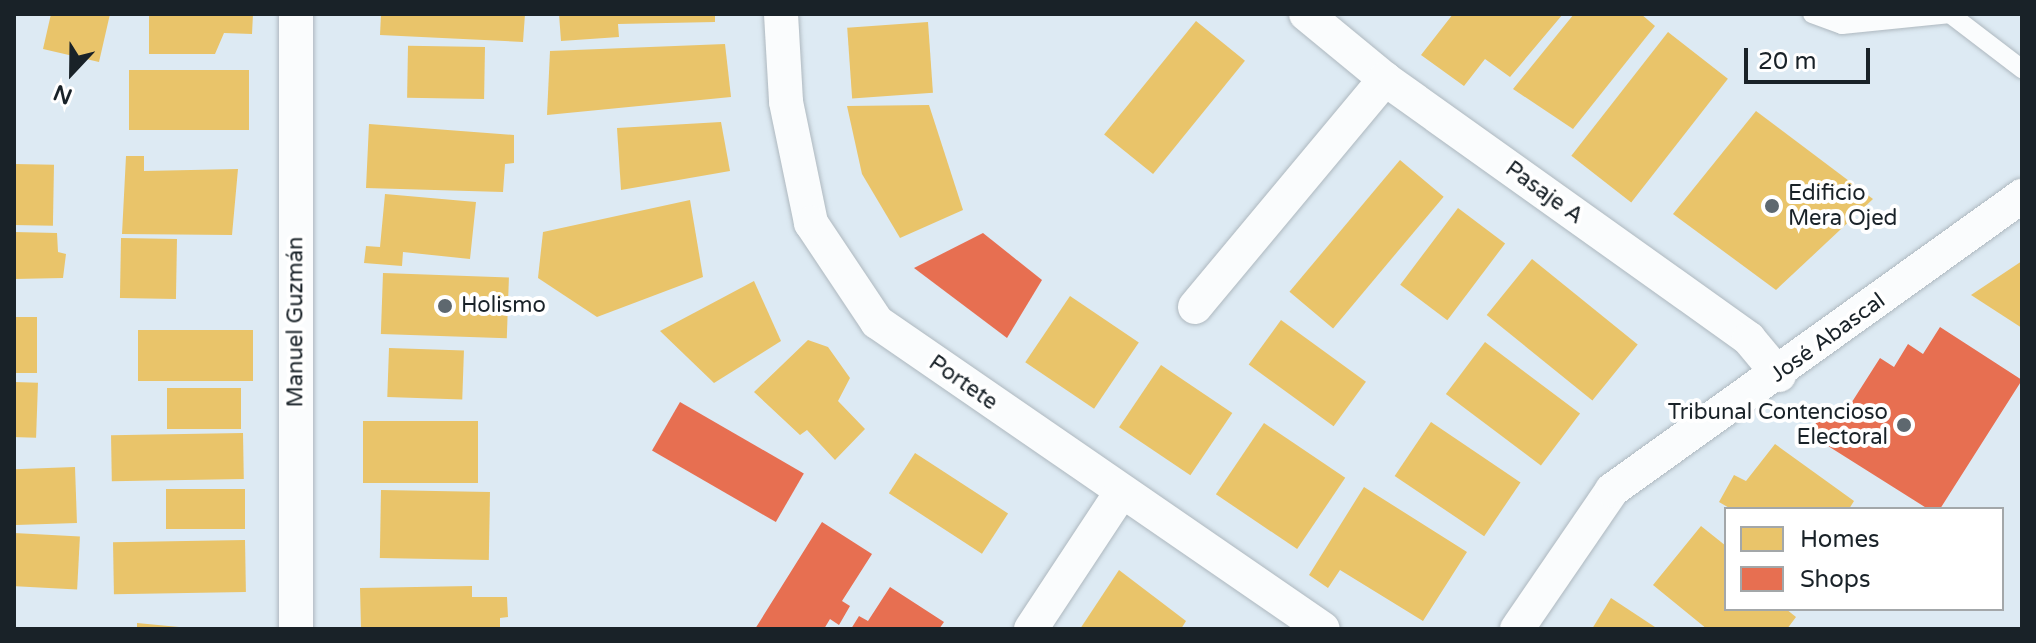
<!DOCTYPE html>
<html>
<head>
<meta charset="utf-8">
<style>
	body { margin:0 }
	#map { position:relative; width:2036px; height:643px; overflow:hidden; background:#ddeaf3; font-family:"Varela Round",sans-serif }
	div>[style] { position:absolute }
	.homes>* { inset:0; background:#e9c46a; transform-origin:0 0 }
	.shops>* { inset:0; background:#e76f51; transform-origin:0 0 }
	.roads { filter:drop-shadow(0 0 2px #aeb8bf) drop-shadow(0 0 2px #aeb8bf) }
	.lane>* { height:18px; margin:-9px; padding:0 9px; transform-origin:9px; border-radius:9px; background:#fafcfd }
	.street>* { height:34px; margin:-17px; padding:0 17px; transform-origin:17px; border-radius:17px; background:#fafcfd }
	.dots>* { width:22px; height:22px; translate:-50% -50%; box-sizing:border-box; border:4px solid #fff; border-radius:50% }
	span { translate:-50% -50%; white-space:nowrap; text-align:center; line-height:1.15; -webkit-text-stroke:8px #fff; paint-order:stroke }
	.street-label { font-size:22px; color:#192228 }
	.poi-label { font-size:22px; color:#192228 }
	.left { translate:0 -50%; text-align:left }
	.right { translate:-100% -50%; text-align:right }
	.frame { position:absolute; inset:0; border:16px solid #192228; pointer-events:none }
	.legend { position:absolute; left:1724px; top:507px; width:280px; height:104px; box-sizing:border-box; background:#fff; border:2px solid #a3a7a9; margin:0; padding:10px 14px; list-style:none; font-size:24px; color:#192228 }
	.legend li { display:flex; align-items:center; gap:16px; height:40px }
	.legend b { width:40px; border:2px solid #a3a7a9 }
	.north { position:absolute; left:32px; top:32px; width:80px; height:80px; -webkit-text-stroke:6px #fff; paint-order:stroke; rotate:202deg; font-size:22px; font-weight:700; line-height:32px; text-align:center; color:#192228 }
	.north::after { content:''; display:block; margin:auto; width:28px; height:36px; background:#192228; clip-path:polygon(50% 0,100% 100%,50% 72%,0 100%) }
	.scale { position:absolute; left:1744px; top:48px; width:126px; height:36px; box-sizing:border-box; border:4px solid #192228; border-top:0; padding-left:10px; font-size:24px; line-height:28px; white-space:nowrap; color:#192228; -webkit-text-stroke:6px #fff; paint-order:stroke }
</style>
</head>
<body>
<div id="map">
	<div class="homes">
		<div style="clip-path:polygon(51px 14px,110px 14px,99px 62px,43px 49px)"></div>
		<div style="clip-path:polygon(149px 14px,253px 14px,252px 34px,224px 33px,215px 54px,149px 54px)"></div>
		<div style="clip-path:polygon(381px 14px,525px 14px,523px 42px,380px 35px)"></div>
		<div style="clip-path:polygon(559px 14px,715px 14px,715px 22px,618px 24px,619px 37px,561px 41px)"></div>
		<div style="clip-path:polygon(1453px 14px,1563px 14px,1510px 77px,1485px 59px,1464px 86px,1421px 55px)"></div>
		<div style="clip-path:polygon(1574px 14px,1641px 14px,1655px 26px,1573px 129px,1513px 89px)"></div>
		<div style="left:1196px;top:21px;width:63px;height:146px;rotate:39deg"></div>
		<div style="left:928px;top:22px;width:71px;height:81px;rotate:86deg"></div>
		<div style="left:1668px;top:32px;width:76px;height:157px;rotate:38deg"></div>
		<div style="clip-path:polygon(725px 44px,731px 97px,547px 115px,550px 51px)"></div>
		<div style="left:485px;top:47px;width:52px;height:77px;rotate:91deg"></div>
		<div style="left:129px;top:70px;width:120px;height:60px"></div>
		<div style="clip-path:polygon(929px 105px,963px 210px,900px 238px,862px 174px,847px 106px)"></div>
		<div style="clip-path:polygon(1756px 111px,1873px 199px,1776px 290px,1673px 214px)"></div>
		<div style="clip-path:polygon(721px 122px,730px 171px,621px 190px,617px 128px)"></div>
		<div style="clip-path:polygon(369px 124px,514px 135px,514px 163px,505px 164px,503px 192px,366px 188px)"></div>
		<div style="clip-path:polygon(126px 156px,144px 156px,144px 171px,238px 169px,232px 235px,122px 234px)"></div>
		<div style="left:1400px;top:160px;width:57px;height:172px;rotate:40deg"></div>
		<div style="left:14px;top:164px;width:40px;height:61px;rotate:1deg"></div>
		<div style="clip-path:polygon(385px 194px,476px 202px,470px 259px,403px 252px,402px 266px,364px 263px,366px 246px,380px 247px)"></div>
		<div style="clip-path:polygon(690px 200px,703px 277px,597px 317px,538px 278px,543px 232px)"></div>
		<div style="left:1458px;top:208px;width:59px;height:96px;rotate:37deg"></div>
		<div style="clip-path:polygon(14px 232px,57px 233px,58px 252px,66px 254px,63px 278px,14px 279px)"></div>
		<div style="left:121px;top:238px;width:56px;height:60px;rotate:1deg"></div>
		<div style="left:1532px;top:259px;width:136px;height:72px;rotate:39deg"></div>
		<div style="clip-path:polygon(2022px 261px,2022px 328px,1971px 295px)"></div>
		<div style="left:383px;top:273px;width:126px;height:61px;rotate:2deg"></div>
		<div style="clip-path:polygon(754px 281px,781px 341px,714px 383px,660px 331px)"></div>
		<div style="left:1070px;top:296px;width:83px;height:80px;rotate:34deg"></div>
		<div style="left:14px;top:317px;width:23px;height:56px"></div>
		<div style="left:1281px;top:320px;width:105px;height:55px;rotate:36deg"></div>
		<div style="left:138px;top:330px;width:115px;height:51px"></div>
		<div style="clip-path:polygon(808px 340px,828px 347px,850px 378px,838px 401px,865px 429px,835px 460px,807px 430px,800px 435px,754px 392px)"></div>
		<div style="left:1485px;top:342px;width:119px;height:65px;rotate:37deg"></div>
		<div style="left:389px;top:348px;width:75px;height:49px;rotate:2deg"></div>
		<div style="left:1161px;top:365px;width:86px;height:75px;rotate:34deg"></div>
		<div style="left:14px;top:382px;width:24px;height:55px;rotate:2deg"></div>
		<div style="left:167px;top:388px;width:74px;height:41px"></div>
		<div style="left:363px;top:421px;width:115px;height:62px"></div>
		<div style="left:1431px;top:422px;width:108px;height:65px;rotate:34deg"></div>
		<div style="left:1264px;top:423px;width:98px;height:86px;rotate:34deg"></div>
		<div style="left:243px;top:433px;width:46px;height:132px;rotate:89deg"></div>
		<div style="clip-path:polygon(1775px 444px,1854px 501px,1849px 509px,1731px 509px,1719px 502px,1734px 475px,1746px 481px)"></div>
		<div style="left:915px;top:453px;width:111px;height:48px;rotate:33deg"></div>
		<div style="left:75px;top:467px;width:56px;height:61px;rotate:88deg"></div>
		<div style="clip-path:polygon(1364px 487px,1467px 552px,1423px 621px,1340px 570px,1328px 588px,1309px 575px)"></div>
		<div style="left:245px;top:489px;width:40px;height:79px;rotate:90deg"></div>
		<div style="left:381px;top:490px;width:109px;height:68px;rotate:1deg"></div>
		<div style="clip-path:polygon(1701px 526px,1726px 546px,1726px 609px,1786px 609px,1796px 617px,1787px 629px,1707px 629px,1653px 585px)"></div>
		<div style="left:14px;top:533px;width:66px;height:53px;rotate:3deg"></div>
		<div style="left:245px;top:540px;width:52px;height:132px;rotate:89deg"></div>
		<div style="clip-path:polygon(1119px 570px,1186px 621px,1181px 629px,1080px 629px)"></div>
		<div style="clip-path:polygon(472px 586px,472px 597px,507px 597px,508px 617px,500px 618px,500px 629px,361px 629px,360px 588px)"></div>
		<div style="clip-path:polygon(1611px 598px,1658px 629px,1592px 629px)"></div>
		<div style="clip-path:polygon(137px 623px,179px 627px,179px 629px,137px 629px)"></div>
	</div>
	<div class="shops">
		<div style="clip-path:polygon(983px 233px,1042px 280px,1007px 338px,914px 268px)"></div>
		<div style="clip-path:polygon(1940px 327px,2022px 380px,1940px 509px,1928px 509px,1809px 434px,1827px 406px,1843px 416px,1880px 358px,1894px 367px,1908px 344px,1923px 354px)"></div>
		<div style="left:680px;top:402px;width:143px;height:56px;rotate:30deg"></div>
		<div style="clip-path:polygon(822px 522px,872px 554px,842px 601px,850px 606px,839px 625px,830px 619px,824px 629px,755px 629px)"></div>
		<div style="clip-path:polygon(890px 587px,944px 622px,939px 629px,851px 629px,859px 616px,868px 621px)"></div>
	</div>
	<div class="roads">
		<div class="lane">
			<div style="left:1812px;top:14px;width:32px;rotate:20deg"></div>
			<div style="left:1842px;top:25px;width:109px;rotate:-5.8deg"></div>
			<div style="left:1950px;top:14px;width:91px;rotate:37.4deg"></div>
		</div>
		<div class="street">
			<div style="left:781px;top:14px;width:88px;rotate:86.7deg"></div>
			<div style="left:786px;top:102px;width:124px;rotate:78.3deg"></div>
			<div style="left:811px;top:223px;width:119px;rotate:56.3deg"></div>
			<div style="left:877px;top:322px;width:541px;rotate:34.54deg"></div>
			<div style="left:1306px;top:14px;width:102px;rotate:39.4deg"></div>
			<div style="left:1385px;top:79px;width:447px;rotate:35.5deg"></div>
			<div style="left:1749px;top:339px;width:47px;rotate:50.2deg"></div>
			<div style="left:1195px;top:307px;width:297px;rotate:-50.2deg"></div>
			<div style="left:296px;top:629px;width:615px;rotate:-90deg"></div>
			<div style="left:1031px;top:629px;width:162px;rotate:-56.6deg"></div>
			<div style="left:1517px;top:629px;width:168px;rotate:-55.6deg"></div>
			<div style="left:1612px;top:490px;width:505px;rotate:-35.64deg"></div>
		</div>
	</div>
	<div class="dots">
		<div style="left:1772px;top:206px;background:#5e686f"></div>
		<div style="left:445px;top:306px;background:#5e686f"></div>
		<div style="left:1904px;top:425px;background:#5e686f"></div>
	</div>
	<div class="street-label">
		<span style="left:1544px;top:193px;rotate:36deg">Pasaje A</span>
		<span style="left:296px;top:322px;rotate:-90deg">Manuel Guzmán</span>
		<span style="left:1828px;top:338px;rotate:-36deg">José Abascal</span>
		<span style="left:963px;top:383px;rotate:35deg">Portete</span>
	</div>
	<div class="poi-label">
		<span class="left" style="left:1788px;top:206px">Edificio<br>Mera Ojed</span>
		<span class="left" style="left:461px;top:306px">Holismo</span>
		<span class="right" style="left:1888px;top:425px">Tribunal Contencioso<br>Electoral</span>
	</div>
	<div class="frame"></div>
	<ul class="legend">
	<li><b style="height:22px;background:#e9c46a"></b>Homes</li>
	<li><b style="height:22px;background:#e76f51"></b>Shops</li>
	</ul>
	<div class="north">N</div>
	<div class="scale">20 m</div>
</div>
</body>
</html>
